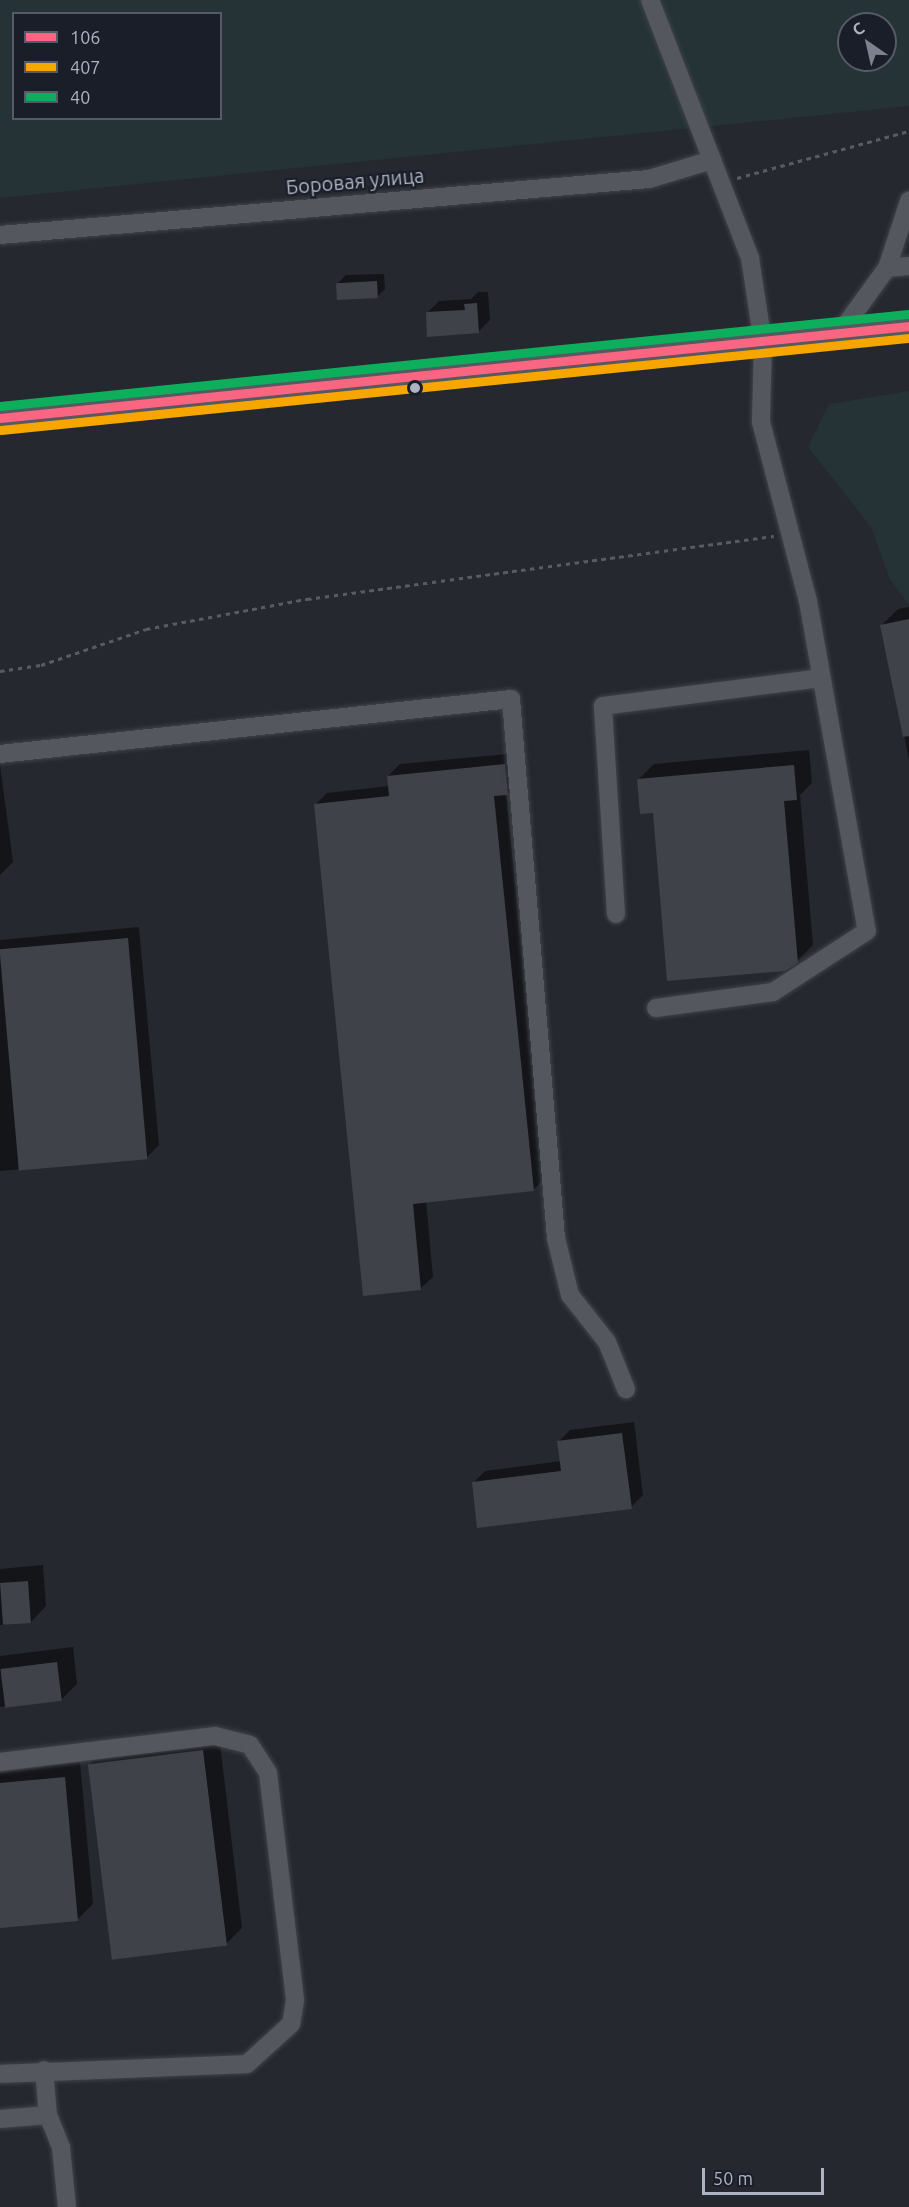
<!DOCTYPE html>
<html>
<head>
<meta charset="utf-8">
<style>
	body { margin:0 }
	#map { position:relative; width:909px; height:2207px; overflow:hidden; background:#25282f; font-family:Ubuntu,sans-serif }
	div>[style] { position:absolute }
	.green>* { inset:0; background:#253337 }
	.shadow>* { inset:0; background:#0007 }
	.building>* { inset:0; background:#3f4248; transform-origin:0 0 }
	.path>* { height:3px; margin-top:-1.5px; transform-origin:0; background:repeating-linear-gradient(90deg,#585b62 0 4.5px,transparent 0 9px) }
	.roads { filter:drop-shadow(0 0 2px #404348) drop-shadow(0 0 2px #404348) }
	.minor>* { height:18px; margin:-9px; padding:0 9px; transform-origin:9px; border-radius:9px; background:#55575e }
	.major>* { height:22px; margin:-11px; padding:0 11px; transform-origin:11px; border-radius:11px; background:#575960 }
	.bus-1>* { height:9px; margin:-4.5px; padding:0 4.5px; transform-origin:4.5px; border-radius:4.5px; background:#fa6682 }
	.bus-2>* { height:9px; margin:-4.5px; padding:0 4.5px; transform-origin:4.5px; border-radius:4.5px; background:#f7a600 }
	.bus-3>* { height:9px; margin:-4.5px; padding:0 4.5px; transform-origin:4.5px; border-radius:4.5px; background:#0daf5c }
	.dots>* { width:16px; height:16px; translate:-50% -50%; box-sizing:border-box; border:3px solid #191e29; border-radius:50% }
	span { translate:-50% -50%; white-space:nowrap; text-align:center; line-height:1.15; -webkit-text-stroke:4.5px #191e29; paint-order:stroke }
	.street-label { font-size:20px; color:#aeb3c2 }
	.legend { position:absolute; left:12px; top:12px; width:210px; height:108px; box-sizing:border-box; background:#191e29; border:2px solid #555a66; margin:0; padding:8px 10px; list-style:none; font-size:18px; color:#aeb3c2 }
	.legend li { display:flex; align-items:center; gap:12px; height:30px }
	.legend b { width:30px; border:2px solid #555a66 }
	.north { position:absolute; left:837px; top:12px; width:60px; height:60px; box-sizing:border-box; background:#191e29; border:2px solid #555a66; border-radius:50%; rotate:326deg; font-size:16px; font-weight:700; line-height:24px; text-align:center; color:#aeb3c2 }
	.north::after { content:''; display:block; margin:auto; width:21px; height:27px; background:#7e828f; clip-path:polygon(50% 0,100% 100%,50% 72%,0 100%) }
	.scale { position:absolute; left:702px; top:2168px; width:122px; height:27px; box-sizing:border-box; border:3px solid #aeb3c2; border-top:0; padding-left:8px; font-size:18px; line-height:21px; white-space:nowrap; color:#aeb3c2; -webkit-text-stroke:4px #191e29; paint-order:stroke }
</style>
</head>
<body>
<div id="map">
	<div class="green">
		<div style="clip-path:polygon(evenodd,0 0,909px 0,909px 106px,0 198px,0 0,14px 14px,220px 14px,220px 118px,14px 118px,14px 14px,0 0,849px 24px,885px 24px,885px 60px,849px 60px,849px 24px)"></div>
		<div style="clip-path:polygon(909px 391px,909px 605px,890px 579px,871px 527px,808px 447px,829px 404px)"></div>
	</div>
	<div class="shadow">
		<div style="clip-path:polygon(384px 274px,385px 289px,377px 297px,338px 283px,346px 275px)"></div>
		<div style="clip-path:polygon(478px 292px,488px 292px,490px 320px,478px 332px,427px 313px,439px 301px,471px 299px)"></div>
		<div style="clip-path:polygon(909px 607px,909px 760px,882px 625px,898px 609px)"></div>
		<div style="clip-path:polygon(809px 750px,812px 783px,800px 795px,813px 945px,797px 961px,655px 811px,638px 780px,654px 764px)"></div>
		<div style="clip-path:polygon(517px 753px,519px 781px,506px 794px,545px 1178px,533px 1190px,426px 1201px,433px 1277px,420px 1289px,315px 805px,327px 793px,389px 786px,388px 776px,400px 764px)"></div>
		<div style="clip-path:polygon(0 765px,13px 862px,0 875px)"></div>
		<div style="clip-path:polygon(139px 927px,159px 1145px,147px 1157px,0 1171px,0 940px)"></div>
		<div style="clip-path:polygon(634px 1422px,643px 1495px,631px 1507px,473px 1483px,485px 1471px,561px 1461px,558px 1442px,570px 1430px)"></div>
		<div style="clip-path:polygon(43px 1565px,46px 1606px,31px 1622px,0 1625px,0 1569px)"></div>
		<div style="clip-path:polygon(73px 1647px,77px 1684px,61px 1700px,0 1707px,0 1656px)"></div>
		<div style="clip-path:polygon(219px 1735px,242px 1928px,226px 1944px,90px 1764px,106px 1748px)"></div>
		<div style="clip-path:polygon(80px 1762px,93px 1904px,77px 1920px,0 1909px,0 1773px)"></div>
	</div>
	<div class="building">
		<div style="left:377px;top:281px;width:17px;height:41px;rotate:87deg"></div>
		<div style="clip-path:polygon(477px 303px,479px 333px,427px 337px,426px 312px,465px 310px,464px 304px)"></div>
		<div style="clip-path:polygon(909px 619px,909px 736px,903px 737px,880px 625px)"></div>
		<div style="clip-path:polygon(505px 764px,508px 795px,494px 796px,534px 1191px,413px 1204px,421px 1290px,363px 1296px,314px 804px,389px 796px,387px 776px)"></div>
		<div style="clip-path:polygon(794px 765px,797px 800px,784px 801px,798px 963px,785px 971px,667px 981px,653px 813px,640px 814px,637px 779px)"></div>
		<div style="left:128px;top:938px;width:222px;height:129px;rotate:85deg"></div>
		<div style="clip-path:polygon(622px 1433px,632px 1509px,477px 1528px,472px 1482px,561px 1471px,557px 1441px)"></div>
		<div style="left:28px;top:1581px;width:42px;height:28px;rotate:86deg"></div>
		<div style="left:57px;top:1662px;width:39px;height:57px;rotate:83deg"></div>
		<div style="left:203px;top:1750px;width:197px;height:116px;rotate:83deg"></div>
		<div style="clip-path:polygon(65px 1777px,78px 1921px,0 1928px,0 1783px)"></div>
	</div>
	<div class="path">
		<div style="left:737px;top:178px;width:178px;rotate:-15.3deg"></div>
		<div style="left:0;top:671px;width:41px;rotate:-8.3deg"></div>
		<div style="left:41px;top:665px;width:111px;rotate:-18.9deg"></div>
		<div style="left:146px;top:629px;width:164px;rotate:-10.6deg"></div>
		<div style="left:307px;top:599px;width:471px;rotate:-7.7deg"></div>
	</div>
	<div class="roads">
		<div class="minor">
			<div style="left:650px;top:0;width:277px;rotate:68.8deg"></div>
			<div style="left:750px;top:258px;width:86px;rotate:81.3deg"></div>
			<div style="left:763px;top:343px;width:79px;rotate:91.5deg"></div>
			<div style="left:761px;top:422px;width:185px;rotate:75.3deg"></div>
			<div style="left:808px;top:601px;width:335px;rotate:79.9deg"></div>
			<div style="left:867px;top:931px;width:112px;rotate:147deg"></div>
			<div style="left:773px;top:992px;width:118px;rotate:172.2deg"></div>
			<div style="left:0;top:235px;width:651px;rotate:-4.93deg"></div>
			<div style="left:649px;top:179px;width:66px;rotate:-16.8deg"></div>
			<div style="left:887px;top:268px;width:71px;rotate:-71.8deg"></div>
			<div style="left:839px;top:334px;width:82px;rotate:-54deg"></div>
			<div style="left:887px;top:268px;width:22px;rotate:-5deg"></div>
			<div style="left:0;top:754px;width:514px;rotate:-6.14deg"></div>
			<div style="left:511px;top:699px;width:541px;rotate:85.23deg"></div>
			<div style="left:556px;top:1238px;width:59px;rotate:76.2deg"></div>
			<div style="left:570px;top:1295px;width:60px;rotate:51.8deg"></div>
			<div style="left:607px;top:1342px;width:51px;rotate:68deg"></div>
			<div style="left:616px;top:914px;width:208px;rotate:-93.6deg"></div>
			<div style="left:603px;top:706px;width:220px;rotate:-7.3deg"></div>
			<div style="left:0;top:1762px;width:217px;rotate:-6.9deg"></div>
			<div style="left:215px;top:1736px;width:36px;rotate:14deg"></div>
			<div style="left:250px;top:1745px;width:33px;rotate:57deg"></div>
			<div style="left:268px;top:1773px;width:229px;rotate:83.2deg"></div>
			<div style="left:295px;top:2000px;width:24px;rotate:99deg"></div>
			<div style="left:291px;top:2024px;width:59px;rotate:137.7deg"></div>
			<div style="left:247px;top:2064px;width:247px;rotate:177.7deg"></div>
			<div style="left:48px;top:2115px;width:35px;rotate:68deg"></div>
			<div style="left:61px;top:2148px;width:59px;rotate:84.2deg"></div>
			<div style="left:0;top:2119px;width:48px;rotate:-4.8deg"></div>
			<div style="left:48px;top:2115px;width:45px;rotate:-95.1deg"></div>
		</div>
		<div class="major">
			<div style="left:0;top:418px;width:914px;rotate:-5.78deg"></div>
		</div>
	</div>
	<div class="bus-1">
		<div style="left:0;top:418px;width:914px;rotate:-5.78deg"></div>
	</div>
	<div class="bus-2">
		<div style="left:1px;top:430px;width:913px;rotate:-5.79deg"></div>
	</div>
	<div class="bus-3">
		<div style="left:0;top:406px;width:913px;rotate:-5.79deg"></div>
	</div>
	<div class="dots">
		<div style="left:415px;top:388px;background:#aeb3c2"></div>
	</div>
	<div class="street-label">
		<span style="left:355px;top:181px;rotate:-5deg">Боровая улица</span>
	</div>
	<ul class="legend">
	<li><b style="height:8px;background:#fa6682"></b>106</li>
	<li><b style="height:8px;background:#f7a600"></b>407</li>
	<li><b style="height:8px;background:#0daf5c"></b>40</li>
	</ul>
	<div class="north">С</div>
	<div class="scale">50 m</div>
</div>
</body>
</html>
